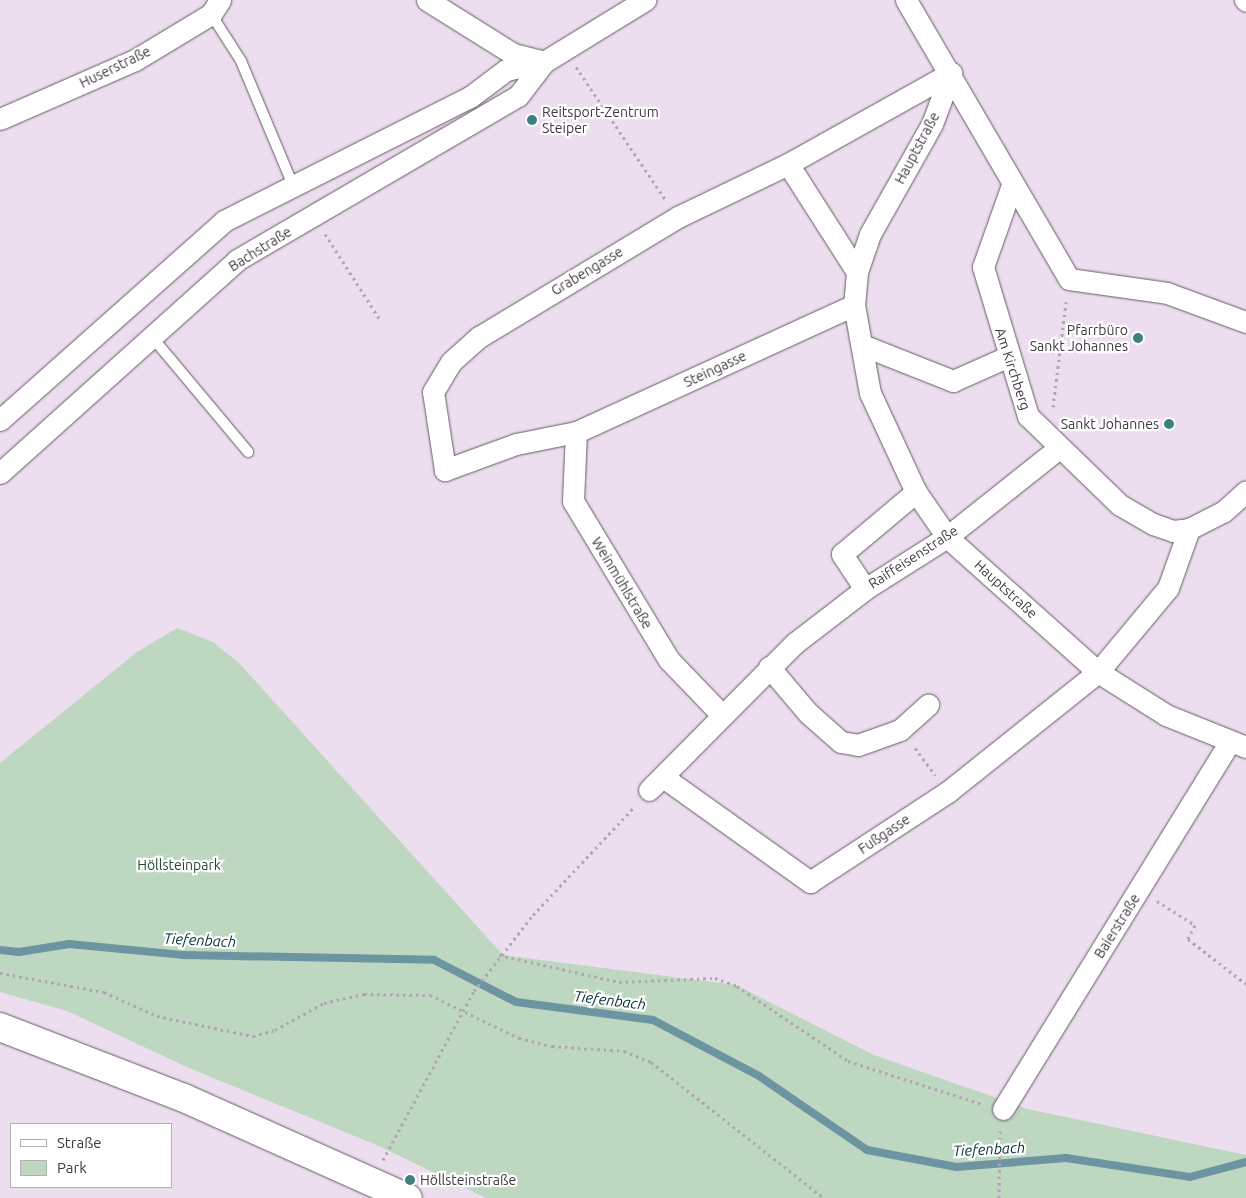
<!DOCTYPE html>
<html>
<head>
<meta charset="utf-8">
<style>
	body { margin:0 }
	#map { position:relative; width:1246px; height:1198px; overflow:hidden; background:#eddeef; font-family:Ubuntu,sans-serif }
	div>[style] { position:absolute }
	.green>* { inset:0; background:#bed7c0 }
	.stream>* { height:8px; margin:-4px; padding:0 4px; transform-origin:4px; border-radius:4px; background:#6c95a1 }
	.path>* { height:3px; margin-top:-1.5px; transform-origin:0; background:repeating-linear-gradient(90deg,#b1a5b3 0 2.5px,transparent 0 6.5px) }
	.roads { filter:drop-shadow(0 0 1px #655866) drop-shadow(0 0 1px #655866) }
	.lane>* { height:10px; margin:-5px; padding:0 5px; transform-origin:5px; border-radius:5px; background:#fff }
	.street>* { height:21px; margin:-10.5px; padding:0 10.5px; transform-origin:10.5px; border-radius:10.5px; background:#fff }
	.secondary>* { height:28px; margin:-14px; padding:0 14px; transform-origin:14px; border-radius:14px; background:#fff }
	.dots>* { width:14px; height:14px; translate:-50% -50%; box-sizing:border-box; border:2px solid #fff; border-radius:50% }
	span { translate:-50% -50%; white-space:nowrap; text-align:center; line-height:1.15; -webkit-text-stroke:4.5px #fff; paint-order:stroke }
	.street-label { font-size:14px; color:#3f3940 }
	.poi-label { font-size:14px; color:#3f3940 }
	.left { translate:0 -50%; text-align:left }
	.right { translate:-100% -50%; text-align:right }
	.park-label { font-size:14px; color:#224d28 }
	.water-label { font-size:15px; color:#07313a; font-style:italic }
	.legend { position:absolute; left:10px; top:1123px; width:162px; height:65px; box-sizing:border-box; background:#fff; border:1px solid #b2b0b3; margin:0; padding:6px 9px; list-style:none; font-size:15px; color:#3f3940 }
	.legend li { display:flex; align-items:center; gap:10px; height:25px }
	.legend b { width:25px; border:1px solid #b2b0b3 }
</style>
</head>
<body>
<div id="map">
	<div class="green">
		<div style="clip-path:polygon(177px 628px,213px 642px,239px 663px,503px 955px,736px 985px,874px 1055px,1028px 1109px,1246px 1155px,1246px 1198px,486px 1198px,379px 1146px,189px 1068px,67px 1011px,0 992px,0 763px,137px 652px)"></div>
	</div>
	<div class="stream">
		<div style="left:0;top:950px;width:19px;rotate:6deg"></div>
		<div style="left:19px;top:952px;width:51px;rotate:-9.1deg"></div>
		<div style="left:69px;top:944px;width:116px;rotate:5.5deg"></div>
		<div style="left:184px;top:955px;width:250px;rotate:1.1deg"></div>
		<div style="left:434px;top:960px;width:92px;rotate:27.1deg"></div>
		<div style="left:516px;top:1002px;width:138px;rotate:7.5deg"></div>
		<div style="left:653px;top:1020px;width:120px;rotate:27.8deg"></div>
		<div style="left:759px;top:1076px;width:131px;rotate:34.4deg"></div>
		<div style="left:867px;top:1150px;width:91px;rotate:10.8deg"></div>
		<div style="left:956px;top:1167px;width:110px;rotate:-4.7deg"></div>
		<div style="left:1066px;top:1158px;width:125px;rotate:8.7deg"></div>
		<div style="left:1190px;top:1177px;width:58px;rotate:-15deg"></div>
	</div>
	<div class="path">
		<div style="left:576px;top:67px;width:159px;rotate:56deg"></div>
		<div style="left:325px;top:234px;width:100px;rotate:57.3deg"></div>
		<div style="left:1032px;top:350px;width:27px;rotate:6deg"></div>
		<div style="left:1053px;top:407px;width:106px;rotate:-82.9deg"></div>
		<div style="left:915px;top:748px;width:34px;rotate:53deg"></div>
		<div style="left:1157px;top:901px;width:45px;rotate:32.3deg"></div>
		<div style="left:1195px;top:925px;width:16px;rotate:117deg"></div>
		<div style="left:1188px;top:939px;width:73px;rotate:37.8deg"></div>
		<div style="left:499px;top:955px;width:123px;rotate:12.7deg"></div>
		<div style="left:619px;top:982px;width:96px;rotate:-2.4deg"></div>
		<div style="left:715px;top:978px;width:23px;rotate:20deg"></div>
		<div style="left:737px;top:986px;width:134px;rotate:34deg"></div>
		<div style="left:848px;top:1061px;width:141px;rotate:17.8deg"></div>
		<div style="left:0;top:973px;width:106px;rotate:10.4deg"></div>
		<div style="left:104px;top:992px;width:58px;rotate:24.4deg"></div>
		<div style="left:157px;top:1016px;width:98px;rotate:11.8deg"></div>
		<div style="left:253px;top:1036px;width:23px;rotate:-15deg"></div>
		<div style="left:275px;top:1030px;width:56px;rotate:-28.9deg"></div>
		<div style="left:324px;top:1003px;width:41px;rotate:-12.7deg"></div>
		<div style="left:364px;top:994px;width:66px;rotate:0.9deg"></div>
		<div style="left:430px;top:995px;width:99px;rotate:25.8deg"></div>
		<div style="left:519px;top:1038px;width:34px;rotate:14deg"></div>
		<div style="left:552px;top:1046px;width:72px;rotate:4deg"></div>
		<div style="left:624px;top:1051px;width:29px;rotate:22deg"></div>
		<div style="left:651px;top:1062px;width:220px;rotate:38.2deg"></div>
		<div style="left:383px;top:1160px;width:192px;rotate:-61.7deg"></div>
		<div style="left:474px;top:991px;width:96px;rotate:-52.2deg"></div>
		<div style="left:533px;top:915px;width:148px;rotate:-46.9deg"></div>
		<div style="left:999px;top:1198px;width:67px;rotate:-89.1deg"></div>
	</div>
	<div class="roads">
		<div class="lane">
			<div style="left:211px;top:14px;width:56px;rotate:57.4deg"></div>
			<div style="left:241px;top:61px;width:132px;rotate:67.3deg"></div>
			<div style="left:152px;top:337px;width:150px;rotate:50.1deg"></div>
		</div>
		<div class="street">
			<div style="left:427px;top:0;width:102px;rotate:32.1deg"></div>
			<div style="left:513px;top:54px;width:29px;rotate:14deg"></div>
			<div style="left:906px;top:0;width:323px;rotate:59.7deg"></div>
			<div style="left:1069px;top:279px;width:99px;rotate:8.1deg"></div>
			<div style="left:1167px;top:293px;width:84px;rotate:20.2deg"></div>
			<div style="left:1245px;top:0;width:1px;rotate:45deg"></div>
			<div style="left:951px;top:73px;width:54px;rotate:110.4deg"></div>
			<div style="left:932px;top:124px;width:126px;rotate:119.4deg"></div>
			<div style="left:870px;top:234px;width:40px;rotate:108.9deg"></div>
			<div style="left:857px;top:272px;width:33px;rotate:95deg"></div>
			<div style="left:854px;top:305px;width:89px;rotate:79.7deg"></div>
			<div style="left:870px;top:393px;width:109px;rotate:65.1deg"></div>
			<div style="left:916px;top:492px;width:55px;rotate:55.4deg"></div>
			<div style="left:947px;top:537px;width:203px;rotate:41.8deg"></div>
			<div style="left:1098px;top:672px;width:80px;rotate:32.3deg"></div>
			<div style="left:1166px;top:715px;width:86px;rotate:21.8deg"></div>
			<div style="left:0;top:119px;width:147px;rotate:-23.6deg"></div>
			<div style="left:135px;top:60px;width:89px;rotate:-31.2deg"></div>
			<div style="left:211px;top:14px;width:17px;rotate:-57deg"></div>
			<div style="left:788px;top:164px;width:128px;rotate:57.4deg"></div>
			<div style="left:1012px;top:185px;width:87px;rotate:109.5deg"></div>
			<div style="left:983px;top:267px;width:156px;rotate:73.2deg"></div>
			<div style="left:1028px;top:416px;width:128px;rotate:44.1deg"></div>
			<div style="left:1120px;top:505px;width:38px;rotate:30deg"></div>
			<div style="left:1153px;top:524px;width:21px;rotate:19deg"></div>
			<div style="left:1173px;top:531px;width:16px;rotate:-7deg"></div>
			<div style="left:1189px;top:529px;width:38px;rotate:-27deg"></div>
			<div style="left:1223px;top:512px;width:31px;rotate:-42deg"></div>
			<div style="left:854px;top:305px;width:306px;rotate:155.4deg"></div>
			<div style="left:576px;top:432px;width:61px;rotate:168.7deg"></div>
			<div style="left:516px;top:444px;width:76px;rotate:159.9deg"></div>
			<div style="left:445px;top:470px;width:79px;rotate:-98.7deg"></div>
			<div style="left:433px;top:392px;width:35px;rotate:-59deg"></div>
			<div style="left:451px;top:362px;width:38px;rotate:-42deg"></div>
			<div style="left:479px;top:337px;width:232px;rotate:-31.1deg"></div>
			<div style="left:678px;top:217px;width:122px;rotate:-25.7deg"></div>
			<div style="left:788px;top:164px;width:187px;rotate:-29.2deg"></div>
			<div style="left:862px;top:345px;width:98px;rotate:21.6deg"></div>
			<div style="left:953px;top:381px;width:59px;rotate:-24deg"></div>
			<div style="left:0;top:420px;width:300px;rotate:-41.6deg"></div>
			<div style="left:224px;top:221px;width:275px;rotate:-26.8deg"></div>
			<div style="left:470px;top:97px;width:45px;rotate:-36.9deg"></div>
			<div style="left:506px;top:70px;width:39px;rotate:-12deg"></div>
			<div style="left:544px;top:62px;width:119px;rotate:-31.5deg"></div>
			<div style="left:576px;top:432px;width:69px;rotate:92.5deg"></div>
			<div style="left:573px;top:501px;width:186px;rotate:58.9deg"></div>
			<div style="left:669px;top:660px;width:75px;rotate:46.1deg"></div>
			<div style="left:0;top:473px;width:319px;rotate:-41.9deg"></div>
			<div style="left:237px;top:260px;width:325px;rotate:-30.3deg"></div>
			<div style="left:518px;top:96px;width:43px;rotate:-52.6deg"></div>
			<div style="left:865px;top:589px;width:42px;rotate:-123.3deg"></div>
			<div style="left:842px;top:554px;width:97px;rotate:-40deg"></div>
			<div style="left:769px;top:667px;width:60px;rotate:49.7deg"></div>
			<div style="left:808px;top:713px;width:44px;rotate:41.3deg"></div>
			<div style="left:841px;top:742px;width:17px;rotate:10deg"></div>
			<div style="left:858px;top:745px;width:45px;rotate:-19.7deg"></div>
			<div style="left:900px;top:730px;width:38px;rotate:-42deg"></div>
			<div style="left:663px;top:777px;width:181px;rotate:35.5deg"></div>
			<div style="left:810px;top:882px;width:166px;rotate:-33.2deg"></div>
			<div style="left:949px;top:791px;width:191px;rotate:-38.6deg"></div>
			<div style="left:1098px;top:672px;width:109px;rotate:-50.2deg"></div>
			<div style="left:1168px;top:588px;width:63px;rotate:-70.4deg"></div>
			<div style="left:649px;top:790px;width:207px;rotate:-45.2deg"></div>
			<div style="left:795px;top:643px;width:88px;rotate:-37.6deg"></div>
			<div style="left:865px;top:589px;width:97px;rotate:-32.4deg"></div>
			<div style="left:947px;top:537px;width:143px;rotate:-38.5deg"></div>
			<div style="left:1003px;top:1109px;width:432px;rotate:-58.3deg"></div>
		</div>
		<div class="secondary">
			<div style="left:0;top:1027px;width:197px;rotate:21.1deg"></div>
			<div style="left:184px;top:1098px;width:245px;rotate:24.1deg"></div>
		</div>
	</div>
	<div class="dots">
		<div style="left:532px;top:120px;background:#3a827d"></div>
		<div style="left:1138px;top:338px;background:#3a827d"></div>
		<div style="left:1169px;top:424px;background:#3a827d"></div>
		<div style="left:410px;top:1180px;background:#3a827d"></div>
	</div>
	<div class="street-label">
		<span style="left:115px;top:67px;rotate:-26deg">Huserstraße</span>
		<span style="left:917px;top:148px;rotate:-62deg">Hauptstraße</span>
		<span style="left:260px;top:249px;rotate:-32deg">Bachstraße</span>
		<span style="left:587px;top:271px;rotate:-31deg">Grabengasse</span>
		<span style="left:715px;top:369px;rotate:-25deg">Steingasse</span>
		<span style="left:1013px;top:369px;rotate:72deg">Am Kirchberg</span>
		<span style="left:913px;top:557px;rotate:-33deg">Raiffeisenstraße</span>
		<span style="left:622px;top:583px;rotate:59deg">Weinmühlstraße</span>
		<span style="left:1006px;top:589px;rotate:42deg">Hauptstraße</span>
		<span style="left:884px;top:834px;rotate:-34deg">Fußgasse</span>
		<span style="left:1117px;top:926px;rotate:-58deg">Baierstraße</span>
	</div>
	<div class="poi-label">
		<span class="left" style="left:542px;top:120px">Reitsport-Zentrum<br>Steiper</span>
		<span class="right" style="left:1128px;top:338px">Pfarrbüro<br>Sankt Johannes</span>
		<span class="right" style="left:1159px;top:424px">Sankt Johannes</span>
		<span class="left" style="left:420px;top:1180px">Höllsteinstraße</span>
	</div>
	<div class="park-label">
		<span style="left:179px;top:865px">Höllsteinpark</span>
	</div>
	<div class="water-label">
		<span style="left:200px;top:940px;rotate:3deg">Tiefenbach</span>
		<span style="left:610px;top:1000px;rotate:7deg">Tiefenbach</span>
		<span style="left:989px;top:1149px;rotate:-3deg">Tiefenbach</span>
	</div>
	<ul class="legend">
	<li><b style="height:6px;background:#fff"></b>Straße</li>
	<li><b style="height:14px;background:#bed7c0"></b>Park</li>
	</ul>
</div>
</body>
</html>
